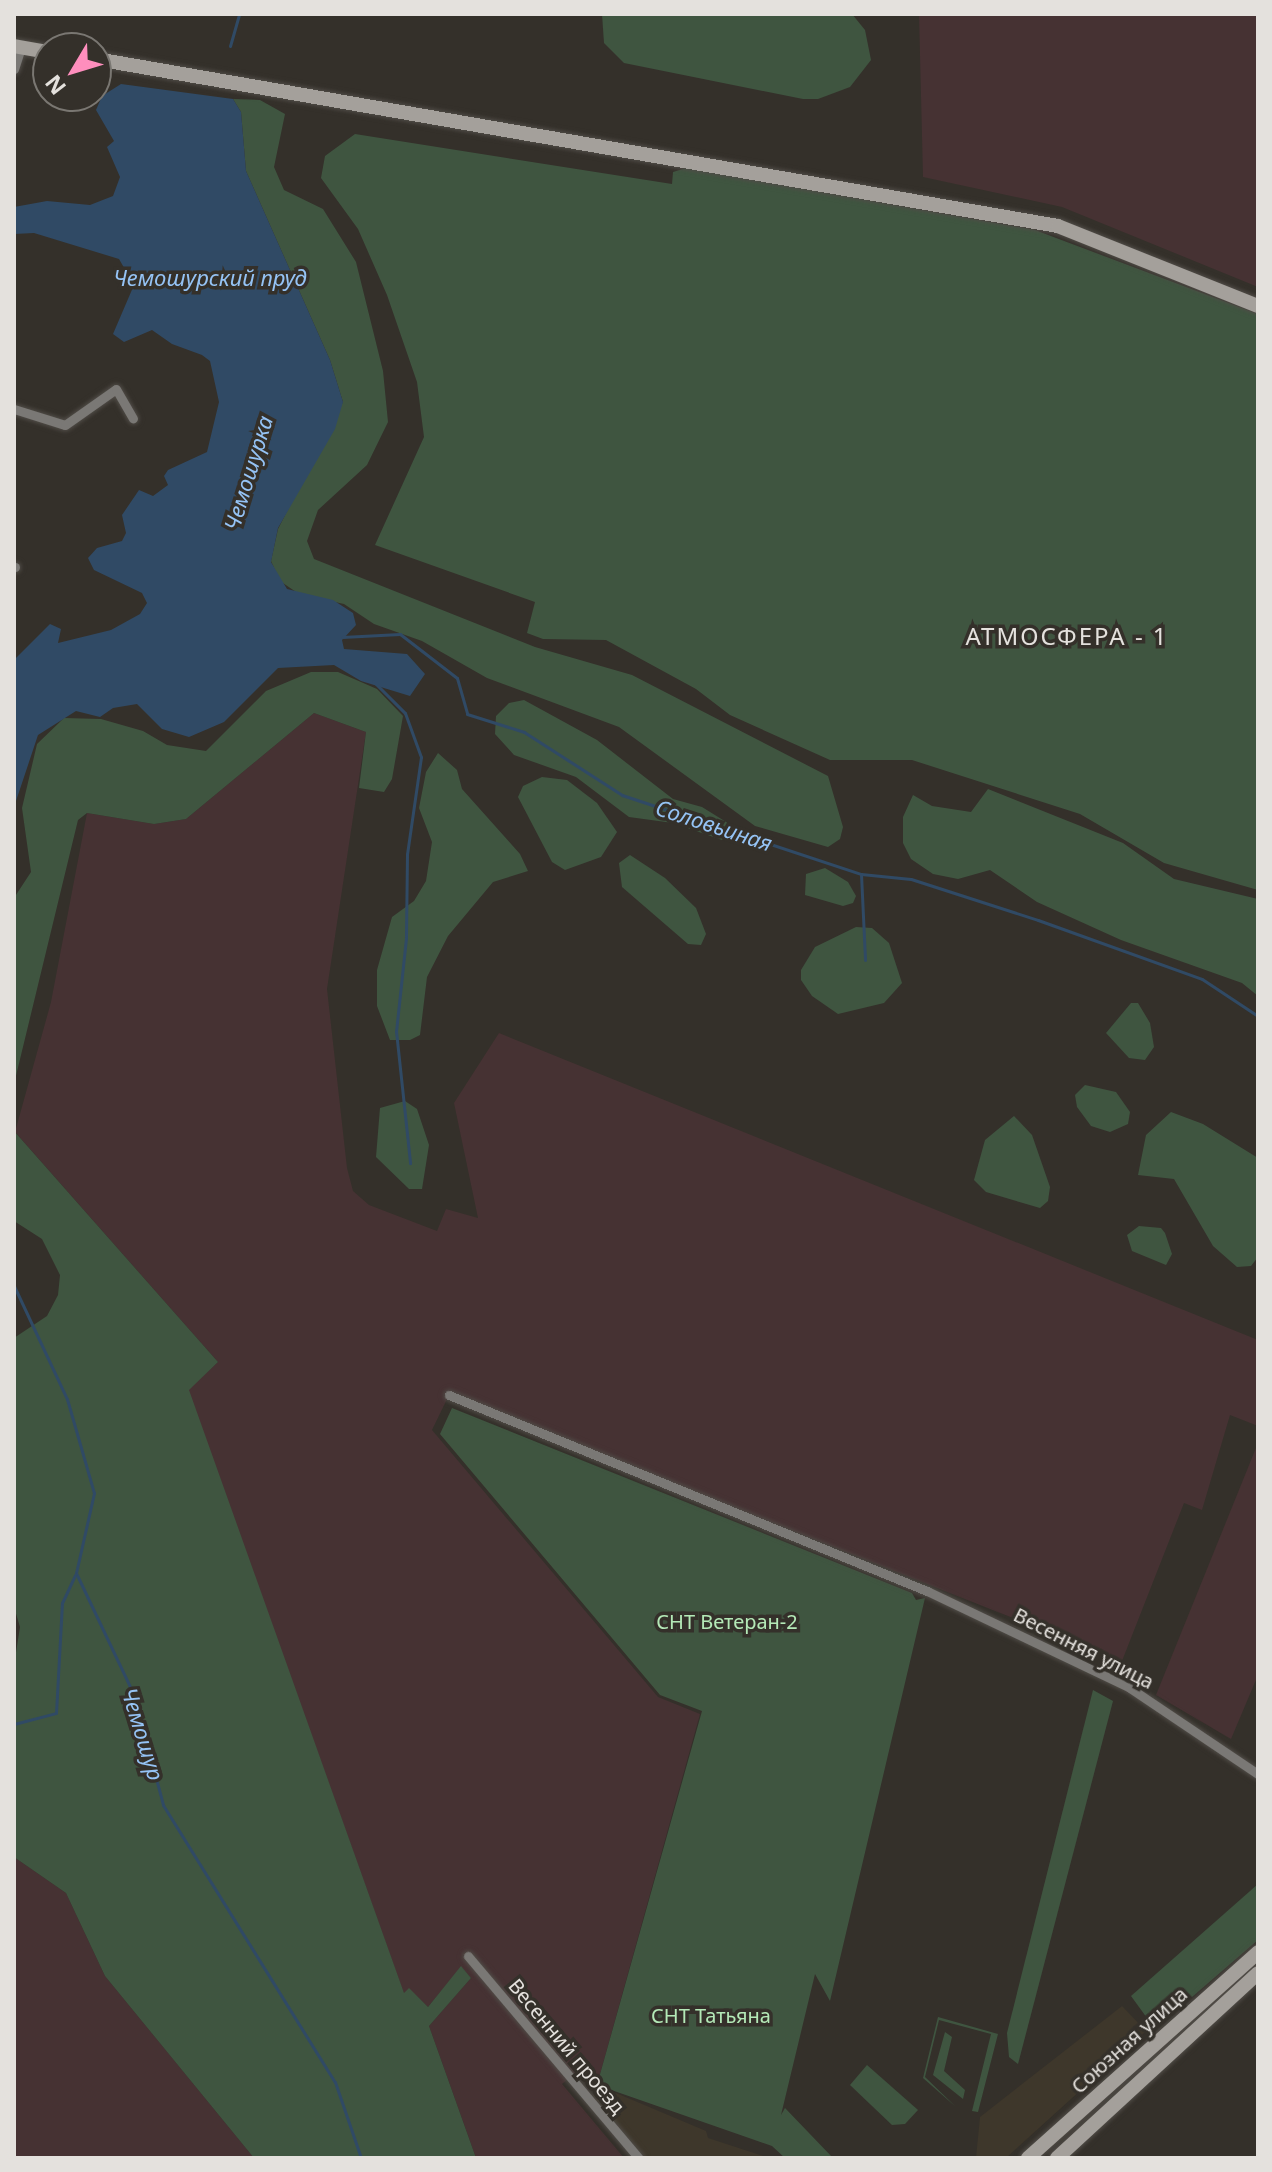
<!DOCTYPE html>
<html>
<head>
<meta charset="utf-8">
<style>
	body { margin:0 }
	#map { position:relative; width:1272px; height:2172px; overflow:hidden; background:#34302a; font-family:"Noto Sans",sans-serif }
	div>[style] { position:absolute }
	.built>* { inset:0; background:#3e372b }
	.industrial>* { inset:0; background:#463233 }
	.green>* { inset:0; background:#3f5540 }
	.water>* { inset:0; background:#304a65 }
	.stream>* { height:3px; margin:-1.5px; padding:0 1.5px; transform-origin:1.5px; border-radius:1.5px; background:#304a65 }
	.roads { filter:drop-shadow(0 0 2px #504c47) drop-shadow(0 0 2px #504c47) }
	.street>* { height:9px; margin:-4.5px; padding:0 4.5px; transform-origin:4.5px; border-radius:4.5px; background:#7a7875 }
	.secondary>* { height:14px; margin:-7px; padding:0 7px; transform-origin:7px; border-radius:7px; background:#a4a09b }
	span { translate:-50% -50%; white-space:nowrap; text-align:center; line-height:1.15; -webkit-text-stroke:7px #34302a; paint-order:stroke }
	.park-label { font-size:20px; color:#b4e9b7 }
	.street-label { font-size:20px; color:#e4e1dd }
	.water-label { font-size:22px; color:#95c3f5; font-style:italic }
	.quarter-label { font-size:24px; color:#e4e1dd; letter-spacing:2px }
	.frame { position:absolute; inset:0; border:16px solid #e4e1dd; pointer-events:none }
	.north { position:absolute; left:32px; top:32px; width:80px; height:80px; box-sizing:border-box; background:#34302a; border:2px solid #7a7772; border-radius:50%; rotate:232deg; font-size:22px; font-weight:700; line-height:32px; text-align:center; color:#e4e1dd }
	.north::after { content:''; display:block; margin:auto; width:28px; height:36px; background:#fe8ebd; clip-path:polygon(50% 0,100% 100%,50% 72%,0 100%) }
</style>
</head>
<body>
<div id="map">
	<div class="built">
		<div style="clip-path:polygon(1122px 2006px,1146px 2031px,1006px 2158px,976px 2158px,980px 2117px)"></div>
		<div style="clip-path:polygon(597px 2085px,706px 2131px,708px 2138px,769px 2158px,645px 2158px,593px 2096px)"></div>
	</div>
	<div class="industrial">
		<div style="clip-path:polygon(919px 14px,1258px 14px,1258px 287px,1062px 207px,923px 177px)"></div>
		<div style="clip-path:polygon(314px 713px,366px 732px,327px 989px,347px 1168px,353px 1191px,369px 1205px,437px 1231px,446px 1209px,478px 1218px,454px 1103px,499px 1033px,1258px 1340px,1258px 1426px,1230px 1415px,1202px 1510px,1184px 1503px,1122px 1661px,449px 1395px,432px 1430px,658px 1697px,700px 1714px,597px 2085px,573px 2075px,562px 2084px,624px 2158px,476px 2158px,429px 2026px,471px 1978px,461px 1967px,428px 2007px,409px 1989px,404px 1994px,188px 1390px,218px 1362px,15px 1132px,51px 1002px,87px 813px,154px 824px,186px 819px)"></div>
		<div style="clip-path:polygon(1258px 1443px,1258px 1675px,1231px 1739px,1156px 1695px)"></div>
		<div style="clip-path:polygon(14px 1857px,66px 1893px,105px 1976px,254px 2158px,14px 2158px)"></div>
	</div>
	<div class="green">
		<div style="clip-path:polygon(602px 14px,852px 14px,865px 30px,871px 60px,850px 87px,818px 99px,803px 99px,624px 63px,604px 43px)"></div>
		<div style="clip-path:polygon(233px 99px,260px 100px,285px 114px,274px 167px,284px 190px,323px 209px,356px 262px,383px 371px,388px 422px,367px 465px,318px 510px,307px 541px,314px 559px,535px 647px,632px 675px,828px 776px,843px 827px,840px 839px,828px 847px,755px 826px,619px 727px,487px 678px,422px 641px,374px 624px,344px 604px,299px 594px,280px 581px,271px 561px,278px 529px,343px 402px,330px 360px,246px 171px,241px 112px)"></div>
		<div style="clip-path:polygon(355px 134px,672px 184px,673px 172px,686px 168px,1035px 230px,1258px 314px,1258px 890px,1164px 863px,1080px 814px,912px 760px,830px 760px,730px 715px,696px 689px,606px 640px,543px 639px,527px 633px,535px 602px,375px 545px,424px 437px,417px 382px,387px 295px,358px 229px,321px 178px,325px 156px)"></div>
		<div style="clip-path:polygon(311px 672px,338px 672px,377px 689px,403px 716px,392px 779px,384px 792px,359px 788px,366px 732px,314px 713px,186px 819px,154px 824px,87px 813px,78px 820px,14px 1084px,14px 898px,31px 872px,22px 808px,37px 744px,64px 718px,101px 719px,143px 731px,167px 745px,206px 751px,266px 691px)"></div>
		<div style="clip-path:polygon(524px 700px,597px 740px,673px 799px,702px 807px,731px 825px,731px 837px,722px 840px,673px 823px,629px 817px,576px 777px,514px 755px,495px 734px,496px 716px,509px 703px)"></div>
		<div style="clip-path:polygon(438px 753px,457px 770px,462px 789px,520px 854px,528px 871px,493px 882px,448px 936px,427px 977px,420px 1035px,410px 1040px,390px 1040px,377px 1006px,377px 970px,392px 917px,414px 901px,426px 881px,432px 842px,419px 808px,426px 772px)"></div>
		<div style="clip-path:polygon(542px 777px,567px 780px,597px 803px,617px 832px,601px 857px,565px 870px,552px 862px,518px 797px,523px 786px)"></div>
		<div style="clip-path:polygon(988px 789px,1123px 843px,1174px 879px,1258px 899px,1258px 996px,1242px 983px,1121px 940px,1037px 902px,990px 870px,958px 879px,933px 874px,911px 859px,903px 843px,903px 817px,913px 795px,932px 806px,971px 812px)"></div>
		<div style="clip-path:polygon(630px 855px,665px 878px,696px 908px,706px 934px,701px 945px,688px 944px,622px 887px,619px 863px)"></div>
		<div style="clip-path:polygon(825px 868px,848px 882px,856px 896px,853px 903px,843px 906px,805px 895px,806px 874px)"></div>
		<div style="clip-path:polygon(856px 927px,872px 928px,889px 943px,902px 983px,884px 1003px,838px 1014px,812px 996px,801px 980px,801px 970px,815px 947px)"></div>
		<div style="clip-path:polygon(1131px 1003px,1138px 1003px,1150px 1023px,1154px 1047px,1145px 1060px,1129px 1058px,1106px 1033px)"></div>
		<div style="clip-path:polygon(1085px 1085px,1116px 1092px,1130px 1112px,1128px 1124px,1110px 1132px,1091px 1126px,1077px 1107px,1075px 1095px)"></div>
		<div style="clip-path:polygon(405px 1101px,417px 1109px,429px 1145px,422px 1189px,409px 1189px,376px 1157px,380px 1108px)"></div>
		<div style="clip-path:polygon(1171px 1112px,1203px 1124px,1258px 1158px,1258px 1257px,1251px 1266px,1237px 1267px,1213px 1246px,1174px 1179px,1138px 1175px,1146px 1135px)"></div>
		<div style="clip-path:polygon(1014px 1116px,1032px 1135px,1050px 1187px,1048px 1201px,1040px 1208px,986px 1192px,974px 1180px,985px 1140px)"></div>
		<div style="clip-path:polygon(14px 1131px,218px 1362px,189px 1390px,404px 1993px,409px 1988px,428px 2007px,461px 1966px,471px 1978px,429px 2026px,476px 2158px,254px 2158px,105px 1976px,66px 1893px,14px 1857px,14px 1665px,20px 1627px,14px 1607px,14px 1338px,47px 1316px,58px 1295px,60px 1275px,42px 1239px,14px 1221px)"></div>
		<div style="clip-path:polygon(1139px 1226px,1161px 1228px,1165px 1233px,1172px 1254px,1166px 1265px,1132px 1251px,1127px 1235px)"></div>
		<div style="clip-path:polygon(452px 1408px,912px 1593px,916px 1600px,925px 1598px,830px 2001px,815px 1974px,781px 2115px,785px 2108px,833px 2158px,785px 2158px,772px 2146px,597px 2085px,702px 1711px,660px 1695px,440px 1434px)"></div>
		<div style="clip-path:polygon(1093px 1690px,1113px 1701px,1018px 2064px,1009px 2057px,1007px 2033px)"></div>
		<div style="clip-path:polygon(1258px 1884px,1258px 1940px,1155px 2029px,1131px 1996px)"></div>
		<div style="clip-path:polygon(938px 2017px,998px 2034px,978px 2112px,972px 2111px,991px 2034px,939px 2020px,925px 2077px,956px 2107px,923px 2078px)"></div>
		<div style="clip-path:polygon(945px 2032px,952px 2037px,944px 2071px,965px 2090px,963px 2099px,933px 2075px)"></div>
		<div style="clip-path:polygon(867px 2065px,918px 2110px,905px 2124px,892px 2125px,850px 2085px)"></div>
	</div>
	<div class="water">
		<div style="clip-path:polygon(121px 84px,233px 99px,241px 112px,246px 171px,330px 360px,343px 402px,335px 429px,278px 528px,271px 562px,287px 589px,333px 600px,353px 613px,356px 625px,342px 640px,344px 649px,407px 654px,425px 674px,410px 696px,361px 681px,334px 665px,278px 668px,224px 722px,189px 737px,162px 729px,137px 704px,113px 708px,100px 717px,76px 711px,38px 735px,14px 807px,14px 660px,50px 624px,61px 629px,58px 643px,111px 630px,140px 614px,147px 603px,142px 593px,94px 570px,88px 558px,97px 548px,122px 541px,126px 533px,122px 515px,139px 490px,153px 496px,168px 485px,164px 476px,168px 470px,207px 452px,219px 402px,210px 361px,202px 355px,172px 344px,152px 330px,124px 342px,113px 334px,134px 285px,119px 259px,34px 233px,14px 234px,14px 207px,47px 201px,90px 205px,113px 196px,120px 177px,107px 147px,114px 141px,96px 110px,102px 96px)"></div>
	</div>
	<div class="stream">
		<div style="left:230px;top:46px;width:33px;rotate:-74deg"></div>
		<div style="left:342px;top:637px;width:58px;rotate:-3deg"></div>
		<div style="left:400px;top:634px;width:72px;rotate:37.7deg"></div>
		<div style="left:457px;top:678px;width:37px;rotate:74deg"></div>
		<div style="left:467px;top:714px;width:60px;rotate:17.5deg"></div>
		<div style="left:524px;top:732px;width:117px;rotate:32.7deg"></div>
		<div style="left:622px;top:795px;width:252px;rotate:18.3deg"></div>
		<div style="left:861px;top:874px;width:50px;rotate:5.7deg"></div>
		<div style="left:911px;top:879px;width:133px;rotate:17.9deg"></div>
		<div style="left:1038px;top:920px;width:174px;rotate:19.8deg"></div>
		<div style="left:1202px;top:979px;width:67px;rotate:33.5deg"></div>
		<div style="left:373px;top:681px;width:45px;rotate:45deg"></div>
		<div style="left:405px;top:713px;width:47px;rotate:70deg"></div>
		<div style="left:421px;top:757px;width:98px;rotate:98.2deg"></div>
		<div style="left:407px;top:854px;width:84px;rotate:90.7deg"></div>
		<div style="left:406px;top:938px;width:94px;rotate:96.1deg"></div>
		<div style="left:396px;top:1031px;width:133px;rotate:83.9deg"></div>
		<div style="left:861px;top:874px;width:86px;rotate:87.3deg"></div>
		<div style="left:14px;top:1286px;width:125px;rotate:64.9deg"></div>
		<div style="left:67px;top:1399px;width:98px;rotate:74deg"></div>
		<div style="left:94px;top:1493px;width:82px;rotate:102.7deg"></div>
		<div style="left:76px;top:1573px;width:135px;rotate:64.6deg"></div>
		<div style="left:134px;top:1695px;width:114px;rotate:75.2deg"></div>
		<div style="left:163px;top:1805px;width:326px;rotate:58.2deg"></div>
		<div style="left:335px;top:2082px;width:80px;rotate:71.1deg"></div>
		<div style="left:14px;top:1724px;width:43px;rotate:-14.7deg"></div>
		<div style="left:56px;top:1713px;width:110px;rotate:-86.9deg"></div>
		<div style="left:62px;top:1603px;width:31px;rotate:-65deg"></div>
	</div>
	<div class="roads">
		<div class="street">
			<div style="left:14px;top:69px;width:23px;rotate:-72deg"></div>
			<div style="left:14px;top:409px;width:53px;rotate:17.4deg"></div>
			<div style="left:65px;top:425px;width:62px;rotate:-35.2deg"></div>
			<div style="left:116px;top:389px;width:34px;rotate:60deg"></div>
			<div style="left:14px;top:567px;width:1px"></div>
			<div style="left:449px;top:1395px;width:517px;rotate:22.3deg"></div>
			<div style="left:927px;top:1591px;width:225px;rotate:25.5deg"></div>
			<div style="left:1130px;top:1688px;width:154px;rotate:33.9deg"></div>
			<div style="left:468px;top:1956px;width:265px;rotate:49.8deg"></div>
		</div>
		<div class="secondary">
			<div style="left:14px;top:46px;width:35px;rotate:10deg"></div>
			<div style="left:96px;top:59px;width:976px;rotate:9.85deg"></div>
			<div style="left:1058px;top:226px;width:215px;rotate:21.8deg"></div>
			<div style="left:1028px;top:2158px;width:309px;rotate:-41.8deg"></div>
			<div style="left:1057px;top:2158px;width:273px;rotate:-42.6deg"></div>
		</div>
	</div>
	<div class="park-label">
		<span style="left:727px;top:1621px">СНТ Ветеран-2</span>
		<span style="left:711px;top:2015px">СНТ Татьяна</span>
	</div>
	<div class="street-label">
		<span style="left:1084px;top:1648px;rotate:27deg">Весенняя улица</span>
		<span style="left:1129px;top:2040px;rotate:-42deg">Союзная улица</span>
		<span style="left:567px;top:2046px;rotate:50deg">Весенний проезд</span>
	</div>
	<div class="water-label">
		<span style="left:210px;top:278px">Чемошурский пруд</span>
		<span style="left:248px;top:473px;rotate:-73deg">Чемошурка</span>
		<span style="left:714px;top:825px;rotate:18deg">Соловьиная</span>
		<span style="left:143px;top:1734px;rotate:73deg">Чемошур</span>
	</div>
	<div class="quarter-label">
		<span style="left:1067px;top:636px">АТМОСФЕРА - 1</span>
	</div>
	<div class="frame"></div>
	<div class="north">N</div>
</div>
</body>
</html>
